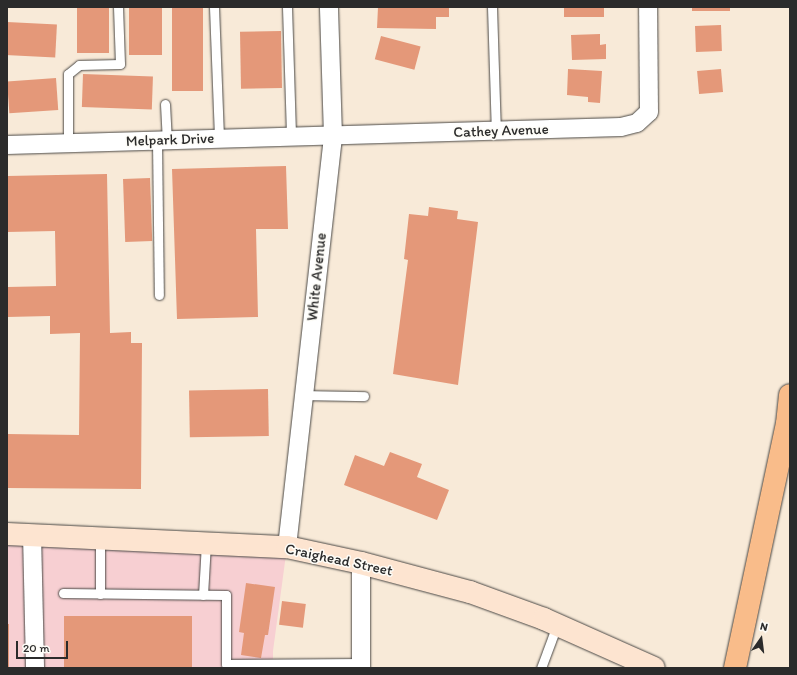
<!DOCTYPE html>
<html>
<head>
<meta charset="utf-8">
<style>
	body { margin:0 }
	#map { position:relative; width:797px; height:675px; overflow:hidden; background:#f8ead8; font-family:Itim,sans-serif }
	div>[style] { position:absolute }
	.built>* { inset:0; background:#f7cfd2 }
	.building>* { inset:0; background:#e49879; transform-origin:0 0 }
	.roads { filter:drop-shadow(0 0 1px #4a4845) drop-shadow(0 0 1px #4a4845) }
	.lane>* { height:9px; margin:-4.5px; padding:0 4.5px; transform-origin:4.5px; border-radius:4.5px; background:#fff }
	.street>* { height:18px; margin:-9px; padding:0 9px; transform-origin:9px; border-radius:9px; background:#fff }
	.secondary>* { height:22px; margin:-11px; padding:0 11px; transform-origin:11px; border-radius:11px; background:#fde4d0 }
	.highway>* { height:22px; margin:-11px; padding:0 11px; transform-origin:11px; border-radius:11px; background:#f9bc8a }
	span { translate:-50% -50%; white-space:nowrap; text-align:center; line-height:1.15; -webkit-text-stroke:3px #fdfcf7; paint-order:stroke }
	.street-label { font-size:15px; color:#2b2b2b }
	.frame { position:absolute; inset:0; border:8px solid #2b2b2b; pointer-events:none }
	.north { position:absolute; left:741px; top:619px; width:40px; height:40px; -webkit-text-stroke:3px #fdfcf7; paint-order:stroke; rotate:14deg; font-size:11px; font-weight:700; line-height:16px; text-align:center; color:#2b2b2b }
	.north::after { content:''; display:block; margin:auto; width:14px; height:18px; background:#2b2b2b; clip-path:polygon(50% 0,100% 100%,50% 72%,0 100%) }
	.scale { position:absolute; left:16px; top:641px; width:52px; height:18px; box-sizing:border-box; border:2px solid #2b2b2b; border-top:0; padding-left:5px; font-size:12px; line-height:14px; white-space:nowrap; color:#2b2b2b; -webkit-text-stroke:3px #fdfcf7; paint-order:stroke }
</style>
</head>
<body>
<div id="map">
	<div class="built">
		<div style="clip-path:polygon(7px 534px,287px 547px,273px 651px,273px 668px,7px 668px)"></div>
	</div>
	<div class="building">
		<div style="left:77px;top:7px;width:32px;height:46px"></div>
		<div style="left:129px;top:7px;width:33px;height:48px"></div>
		<div style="left:172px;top:7px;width:31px;height:84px"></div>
		<div style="clip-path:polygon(378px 7px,449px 7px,449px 17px,436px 17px,436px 29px,377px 28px)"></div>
		<div style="left:564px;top:7px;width:40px;height:10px"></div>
		<div style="left:692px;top:7px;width:38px;height:4px"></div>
		<div style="left:7px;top:22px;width:50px;height:33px;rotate:3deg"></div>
		<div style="left:721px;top:25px;width:26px;height:26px;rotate:88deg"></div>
		<div style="left:281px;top:31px;width:57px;height:41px;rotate:89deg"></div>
		<div style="clip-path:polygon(600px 34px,600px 45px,606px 44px,606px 59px,572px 60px,571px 35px)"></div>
		<div style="left:381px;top:36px;width:41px;height:24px;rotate:15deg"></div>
		<div style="clip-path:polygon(568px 69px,602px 71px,600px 103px,588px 102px,588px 97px,567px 95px)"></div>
		<div style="left:721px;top:69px;width:23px;height:24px;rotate:85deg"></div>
		<div style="left:83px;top:74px;width:70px;height:33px;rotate:2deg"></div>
		<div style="left:56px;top:78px;width:32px;height:49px;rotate:86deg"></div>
		<div style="clip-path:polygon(286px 166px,288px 229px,256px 229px,258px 317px,177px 319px,172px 169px)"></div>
		<div style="clip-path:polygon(107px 174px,110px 333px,131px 332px,131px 343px,142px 343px,141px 489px,7px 488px,7px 434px,79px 435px,80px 333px,50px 334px,50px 316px,7px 317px,7px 287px,56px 286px,55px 231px,7px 232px,7px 176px)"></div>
		<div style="left:150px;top:178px;width:63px;height:27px;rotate:88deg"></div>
		<div style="clip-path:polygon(429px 207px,458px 211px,457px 219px,478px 222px,458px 385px,393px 374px,408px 260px,404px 259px,409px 214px,428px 216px)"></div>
		<div style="left:268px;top:389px;width:47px;height:79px;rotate:89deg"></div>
		<div style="clip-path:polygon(390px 452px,422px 464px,417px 477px,449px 490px,437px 520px,344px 485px,355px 455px,384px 466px)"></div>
		<div style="clip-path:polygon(246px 583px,275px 587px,268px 635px,265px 635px,261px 658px,241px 655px,244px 633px,239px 632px)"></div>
		<div style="left:282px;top:601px;width:24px;height:24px;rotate:7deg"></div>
		<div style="left:64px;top:616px;width:128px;height:52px"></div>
		<div style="left:7px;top:624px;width:2px;height:44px"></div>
	</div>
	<div class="roads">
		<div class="lane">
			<div style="left:214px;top:7px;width:131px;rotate:87.8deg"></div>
			<div style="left:287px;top:7px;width:130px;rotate:88.2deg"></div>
			<div style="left:492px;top:7px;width:124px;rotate:88.2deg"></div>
			<div style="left:165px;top:104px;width:35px;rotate:87deg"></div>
			<div style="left:157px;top:141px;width:154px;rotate:89.3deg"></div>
			<div style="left:68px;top:143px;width:69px;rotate:-90deg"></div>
			<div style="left:68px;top:74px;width:14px;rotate:-39deg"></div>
			<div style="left:79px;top:65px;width:41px;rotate:-1.4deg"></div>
			<div style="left:120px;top:64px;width:57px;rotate:-92deg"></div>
			<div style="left:304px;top:395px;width:60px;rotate:1deg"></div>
			<div style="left:100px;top:538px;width:56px;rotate:90deg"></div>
			<div style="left:63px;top:593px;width:163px;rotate:0.7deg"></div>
			<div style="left:226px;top:595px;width:69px;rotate:90deg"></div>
			<div style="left:226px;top:664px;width:135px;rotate:-0.4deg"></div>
			<div style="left:203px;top:595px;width:52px;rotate:-86.7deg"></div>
			<div style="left:541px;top:668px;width:46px;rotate:-69.6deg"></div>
		</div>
		<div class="street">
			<div style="left:7px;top:145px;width:614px;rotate:-1.68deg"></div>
			<div style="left:621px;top:127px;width:16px;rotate:-14deg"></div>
			<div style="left:637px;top:123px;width:16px;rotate:-43deg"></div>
			<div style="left:649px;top:112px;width:105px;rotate:-90.5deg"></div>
			<div style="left:32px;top:534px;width:134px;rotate:88.7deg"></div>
			<div style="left:287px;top:547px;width:414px;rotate:-83.6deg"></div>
			<div style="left:333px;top:136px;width:129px;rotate:-91.8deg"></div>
			<div style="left:361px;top:563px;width:105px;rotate:90deg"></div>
		</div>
		<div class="secondary">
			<div style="left:7px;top:534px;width:280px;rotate:2.7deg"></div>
			<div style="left:287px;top:547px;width:76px;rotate:12.2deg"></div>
			<div style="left:361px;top:563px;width:113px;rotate:14.9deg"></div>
			<div style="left:470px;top:592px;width:79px;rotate:20deg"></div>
			<div style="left:544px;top:619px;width:120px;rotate:24deg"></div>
		</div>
		<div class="highway">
			<div style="left:735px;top:668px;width:249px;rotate:-78deg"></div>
			<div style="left:787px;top:424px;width:29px;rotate:-84deg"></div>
		</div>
	</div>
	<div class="street-label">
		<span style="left:501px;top:131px;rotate:-2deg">Cathey Avenue</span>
		<span style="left:170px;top:140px;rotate:-2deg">Melpark Drive</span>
		<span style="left:317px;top:277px;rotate:-84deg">White Avenue</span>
		<span style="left:339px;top:560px;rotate:12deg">Craighead Street</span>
	</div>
	<div class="frame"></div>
	<div class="north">N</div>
	<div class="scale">20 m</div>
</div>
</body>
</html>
